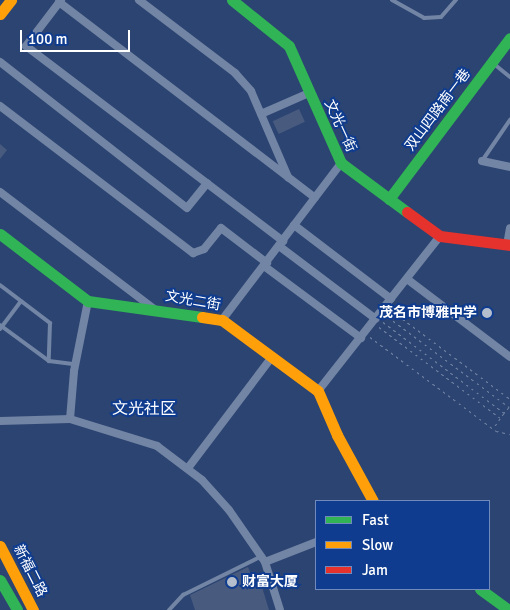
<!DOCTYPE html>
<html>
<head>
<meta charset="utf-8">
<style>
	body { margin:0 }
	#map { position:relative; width:510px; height:610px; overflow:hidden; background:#2c4471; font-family:Signika,"Noto Sans SC",sans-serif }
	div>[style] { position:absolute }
	.building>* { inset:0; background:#485b7f; transform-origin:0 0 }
	.path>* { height:1px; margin-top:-0.5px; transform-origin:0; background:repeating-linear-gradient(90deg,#7385a5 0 2.5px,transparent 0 6.5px) }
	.lane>* { height:4px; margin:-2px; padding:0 2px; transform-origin:2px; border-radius:2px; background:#7385a5 }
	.street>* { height:8px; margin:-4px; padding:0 4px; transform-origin:4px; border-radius:4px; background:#7385a5 }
	.fast>* { height:11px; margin:-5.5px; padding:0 5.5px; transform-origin:5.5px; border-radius:5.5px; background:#30b455 }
	.slow>* { height:11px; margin:-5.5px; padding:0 5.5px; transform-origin:5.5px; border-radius:5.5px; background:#ff9f0a }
	.jam>* { height:11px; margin:-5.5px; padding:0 5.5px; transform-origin:5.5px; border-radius:5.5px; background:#e5322d }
	.dots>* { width:14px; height:14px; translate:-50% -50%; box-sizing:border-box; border:2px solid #0f3c8e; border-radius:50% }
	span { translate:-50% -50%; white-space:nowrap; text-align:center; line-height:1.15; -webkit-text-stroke:4px #0f3c8e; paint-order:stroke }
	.street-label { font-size:14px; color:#fff }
	.poi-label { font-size:14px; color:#fff; font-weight:700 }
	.right { translate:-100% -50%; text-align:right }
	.left { translate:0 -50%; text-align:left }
	.quarter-label { font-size:16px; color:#fff }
	.legend { position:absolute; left:315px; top:500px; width:175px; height:90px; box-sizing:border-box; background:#0f3c8e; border:1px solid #6f8abb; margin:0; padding:6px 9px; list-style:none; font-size:15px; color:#fff }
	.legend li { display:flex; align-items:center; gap:10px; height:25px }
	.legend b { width:25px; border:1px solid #6f8abb }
	.scale { position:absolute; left:20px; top:30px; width:110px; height:22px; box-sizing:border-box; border:2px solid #fff; border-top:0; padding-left:6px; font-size:15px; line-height:18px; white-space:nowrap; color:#fff; -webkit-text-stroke:4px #0f3c8e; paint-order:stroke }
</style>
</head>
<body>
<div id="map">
	<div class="building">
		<div style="left:299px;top:109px;width:14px;height:29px;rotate:65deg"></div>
		<div style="clip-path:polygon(0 144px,7px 150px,0 159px)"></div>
		<div style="clip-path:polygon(248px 567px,251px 575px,258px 574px,269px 610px,195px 610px,190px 595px)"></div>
	</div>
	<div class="path">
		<div style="left:392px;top:311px;width:147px;rotate:36.7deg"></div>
		<div style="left:388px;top:317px;width:151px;rotate:36.6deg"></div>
		<div style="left:509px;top:407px;width:8px;rotate:130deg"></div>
		<div style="left:383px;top:322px;width:151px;rotate:36.9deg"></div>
		<div style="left:504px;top:413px;width:19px;rotate:125deg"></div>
		<div style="left:379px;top:327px;width:151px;rotate:36.9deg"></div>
		<div style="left:370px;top:337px;width:157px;rotate:36.7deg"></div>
		<div style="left:496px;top:431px;width:14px;rotate:12deg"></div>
	</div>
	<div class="lane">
		<div style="left:392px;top:0;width:37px;rotate:29deg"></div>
		<div style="left:424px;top:18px;width:17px;rotate:-3deg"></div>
		<div style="left:441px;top:17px;width:23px;rotate:-49deg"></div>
		<div style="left:494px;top:64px;width:21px;rotate:39deg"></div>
		<div style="left:482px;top:161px;width:50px;rotate:-55.7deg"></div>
		<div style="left:0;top:285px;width:63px;rotate:37.2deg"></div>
		<div style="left:50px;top:323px;width:38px;rotate:92deg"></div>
		<div style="left:49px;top:361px;width:26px;rotate:7deg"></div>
		<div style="left:0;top:325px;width:61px;rotate:36.3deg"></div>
		<div style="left:0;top:329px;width:35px;rotate:-53deg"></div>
		<div style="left:169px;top:610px;width:21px;rotate:-47deg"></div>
		<div style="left:183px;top:595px;width:88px;rotate:-26.3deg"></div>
	</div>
	<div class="street">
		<div style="left:61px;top:0;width:58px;rotate:127.3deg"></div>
		<div style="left:26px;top:46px;width:323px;rotate:37.2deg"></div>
		<div style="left:139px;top:0;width:121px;rotate:37.2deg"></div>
		<div style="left:235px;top:73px;width:24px;rotate:48deg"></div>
		<div style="left:251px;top:91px;width:94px;rotate:66.7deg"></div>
		<div style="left:59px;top:2px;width:322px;rotate:37.4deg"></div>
		<div style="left:0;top:62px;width:237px;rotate:38deg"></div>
		<div style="left:187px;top:208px;width:32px;rotate:-51deg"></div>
		<div style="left:0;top:106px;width:243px;rotate:37.3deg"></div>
		<div style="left:193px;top:253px;width:12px;rotate:-20deg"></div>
		<div style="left:204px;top:249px;width:27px;rotate:-51deg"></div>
		<div style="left:221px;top:228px;width:58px;rotate:37.3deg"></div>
		<div style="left:261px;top:114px;width:52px;rotate:-23.6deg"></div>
		<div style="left:482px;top:161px;width:29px;rotate:12deg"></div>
		<div style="left:0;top:192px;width:193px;rotate:37.2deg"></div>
		<div style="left:294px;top:225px;width:122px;rotate:37.3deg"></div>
		<div style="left:507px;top:245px;width:17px;rotate:-80deg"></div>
		<div style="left:279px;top:246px;width:121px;rotate:37deg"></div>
		<div style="left:264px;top:266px;width:121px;rotate:36.6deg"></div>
		<div style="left:407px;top:279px;width:129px;rotate:37.1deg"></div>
		<div style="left:222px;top:320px;width:197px;rotate:-52.8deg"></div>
		<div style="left:318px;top:391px;width:197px;rotate:-51.8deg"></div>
		<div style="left:70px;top:419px;width:48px;rotate:-85.2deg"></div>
		<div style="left:74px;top:371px;width:71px;rotate:-78.7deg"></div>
		<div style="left:0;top:421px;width:70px;rotate:-1.6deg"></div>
		<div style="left:70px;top:419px;width:91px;rotate:17.2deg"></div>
		<div style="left:157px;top:446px;width:56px;rotate:37.1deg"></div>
		<div style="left:202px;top:480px;width:40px;rotate:48deg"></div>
		<div style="left:229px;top:510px;width:63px;rotate:55.3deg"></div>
		<div style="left:265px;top:562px;width:50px;rotate:72.6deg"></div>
		<div style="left:188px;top:468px;width:139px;rotate:-52.9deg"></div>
		<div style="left:265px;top:562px;width:55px;rotate:-21.4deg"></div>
	</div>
	<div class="fast">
		<div style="left:232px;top:0;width:73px;rotate:38.9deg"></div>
		<div style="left:289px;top:46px;width:128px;rotate:66deg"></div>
		<div style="left:341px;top:163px;width:82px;rotate:36.6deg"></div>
		<div style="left:389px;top:199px;width:201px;rotate:-53.1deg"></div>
		<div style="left:0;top:234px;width:111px;rotate:37.3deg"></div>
		<div style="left:88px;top:301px;width:115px;rotate:8deg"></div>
		<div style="left:0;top:580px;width:34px;rotate:60deg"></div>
		<div style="left:480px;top:589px;width:36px;rotate:36deg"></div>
	</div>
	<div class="slow">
		<div style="left:0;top:14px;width:18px;rotate:-52deg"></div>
		<div style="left:202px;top:317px;width:20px;rotate:9deg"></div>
		<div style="left:222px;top:320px;width:119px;rotate:36.5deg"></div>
		<div style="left:318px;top:391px;width:48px;rotate:66.6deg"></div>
		<div style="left:337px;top:435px;width:75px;rotate:61.4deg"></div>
		<div style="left:0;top:546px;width:72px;rotate:62.7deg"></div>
	</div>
	<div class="jam">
		<div style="left:407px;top:212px;width:41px;rotate:36deg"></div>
		<div style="left:440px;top:236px;width:71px;rotate:7.3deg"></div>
	</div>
	<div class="dots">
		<div style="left:487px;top:313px;background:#b5becd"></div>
		<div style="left:232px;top:582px;background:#b5becd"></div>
	</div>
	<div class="street-label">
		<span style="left:438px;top:110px;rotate:-53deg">双山四路南一巷</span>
		<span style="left:340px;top:126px;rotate:65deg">文光一街</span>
		<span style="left:193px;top:301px;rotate:10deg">文光二街</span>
		<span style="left:30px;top:571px;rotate:63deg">新福二路</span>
	</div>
	<div class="poi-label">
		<span class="right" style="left:477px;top:313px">茂名市博雅中学</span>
		<span class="left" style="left:242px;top:582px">财富大厦</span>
	</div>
	<div class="quarter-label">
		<span style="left:144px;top:409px">文光社区</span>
	</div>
	<ul class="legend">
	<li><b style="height:6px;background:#30b455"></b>Fast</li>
	<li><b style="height:6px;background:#ff9f0a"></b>Slow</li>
	<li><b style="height:6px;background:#e5322d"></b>Jam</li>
	</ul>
	<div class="scale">100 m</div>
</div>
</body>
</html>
